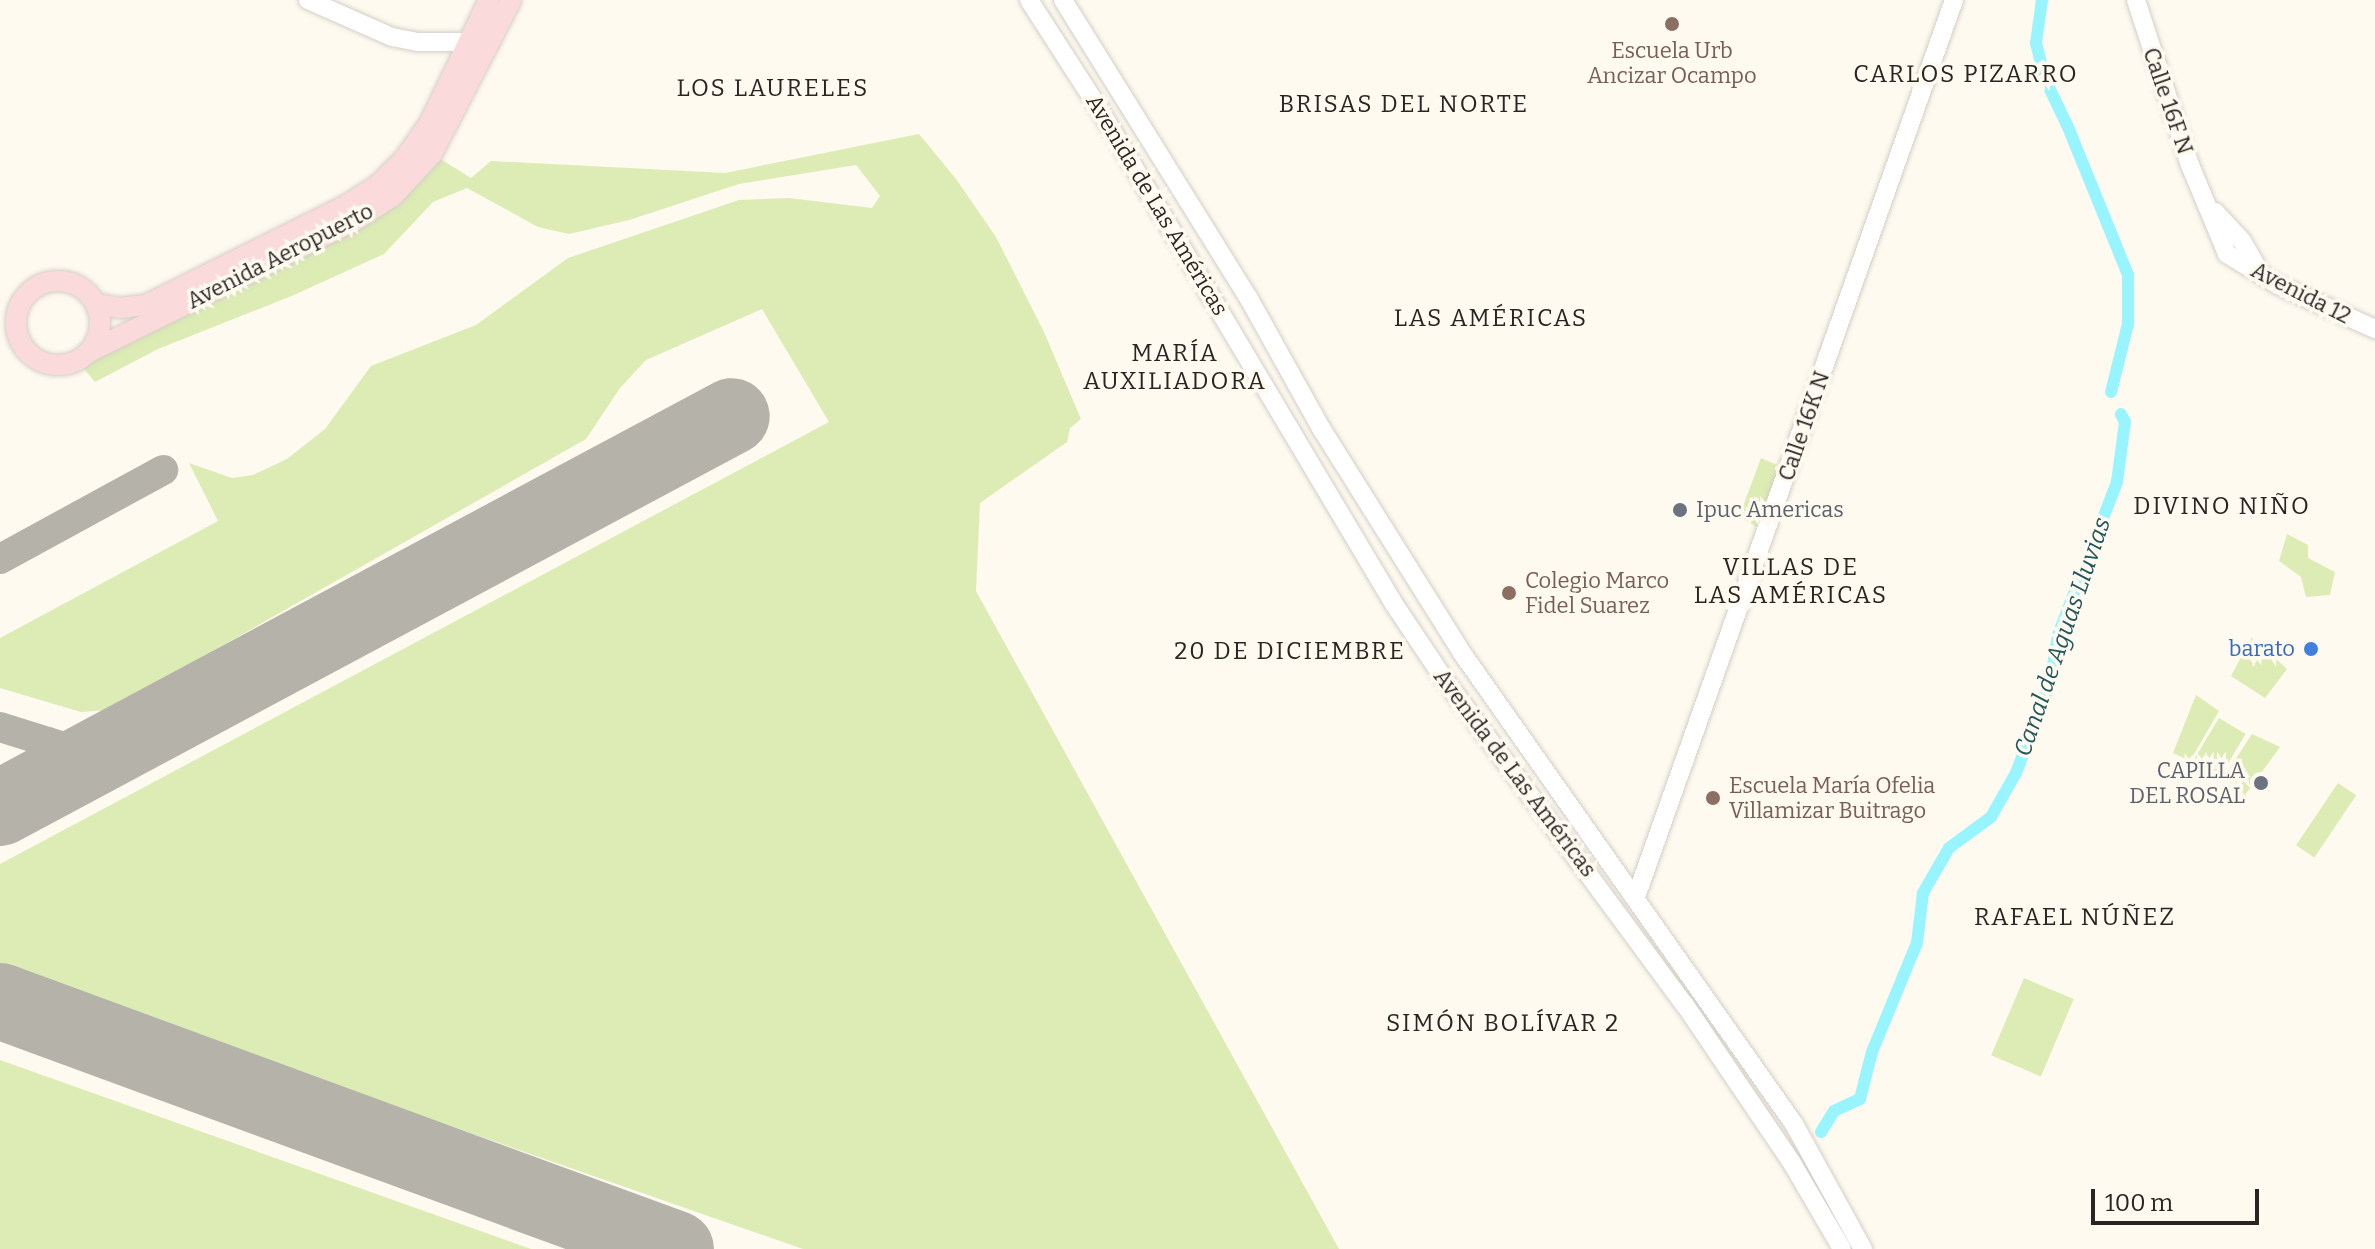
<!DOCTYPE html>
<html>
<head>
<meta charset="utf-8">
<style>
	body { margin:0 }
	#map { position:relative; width:2375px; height:1249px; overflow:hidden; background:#fefaf0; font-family:Bitter,serif }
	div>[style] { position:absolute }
	.green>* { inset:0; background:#dcecb4; transform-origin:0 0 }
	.canal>* { height:12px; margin:-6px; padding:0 6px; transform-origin:6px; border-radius:6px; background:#98f4fe }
	.taxiway>* { height:30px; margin:-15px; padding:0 15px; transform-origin:15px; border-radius:15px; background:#b5b2aa }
	.runway>* { height:76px; margin:-38px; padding:0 38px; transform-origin:38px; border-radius:38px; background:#b5b2aa }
	.roads { filter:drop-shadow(0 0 2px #d4cfc6) drop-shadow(0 0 2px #d4cfc6) }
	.secondary>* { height:18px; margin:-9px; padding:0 9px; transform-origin:9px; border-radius:9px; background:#fff }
	.primary>* { height:20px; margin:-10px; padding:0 10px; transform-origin:10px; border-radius:10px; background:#fbdadb }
	.primary>.ring { margin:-10px; padding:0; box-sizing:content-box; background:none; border:20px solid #fbdadb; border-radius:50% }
	.dots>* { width:22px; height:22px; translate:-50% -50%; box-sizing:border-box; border:4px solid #fefaf0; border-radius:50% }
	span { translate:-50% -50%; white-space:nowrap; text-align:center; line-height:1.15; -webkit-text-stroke:7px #fefaf0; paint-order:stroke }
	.education-label { font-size:22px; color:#785e54 }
	.left { translate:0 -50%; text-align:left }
	.street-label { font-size:22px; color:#282623 }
	.worship-label { font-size:22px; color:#5b616d }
	.right { translate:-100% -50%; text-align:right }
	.shop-label { font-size:22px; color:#366cbe }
	.neighbourhood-label { font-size:24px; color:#282623; letter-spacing:2px }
	.water-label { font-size:24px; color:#22575c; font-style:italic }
	.scale { position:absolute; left:2091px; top:1189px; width:168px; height:36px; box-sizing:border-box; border:4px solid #282623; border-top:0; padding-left:10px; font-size:24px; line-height:28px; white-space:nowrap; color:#282623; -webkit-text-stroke:6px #fefaf0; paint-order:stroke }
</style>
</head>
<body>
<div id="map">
	<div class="green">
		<div style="clip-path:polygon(919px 134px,956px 179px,996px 237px,1044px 332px,1081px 419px,1070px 428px,1067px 442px,980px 503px,976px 591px,1339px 1249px,803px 1249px,0 969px,0 864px,829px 422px,762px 309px,646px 360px,620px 388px,586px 439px,109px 710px,81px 712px,0 688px,0 638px,218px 521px,189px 463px,232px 478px,253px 475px,287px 459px,325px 429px,371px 366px,476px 325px,568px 258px,739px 200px,789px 198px,872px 208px,880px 196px,856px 165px,739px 184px,629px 220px,569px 234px,538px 227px,467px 188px,433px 202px,384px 254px,294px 295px,158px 349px,95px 382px,84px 369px,101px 349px,402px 200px,439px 158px,471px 178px,491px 161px,725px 173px)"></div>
		<div style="clip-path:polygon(1761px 458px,1782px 467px,1761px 529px,1739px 517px)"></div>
		<div style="clip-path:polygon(2287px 534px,2308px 545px,2308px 558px,2335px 572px,2330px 595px,2306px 597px,2301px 577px,2279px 561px)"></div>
		<div style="clip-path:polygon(2252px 637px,2287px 669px,2265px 698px,2231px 676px)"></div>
		<div style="clip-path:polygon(2196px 695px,2219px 711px,2190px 761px,2173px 753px)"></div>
		<div style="left:2219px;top:718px;width:31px;height:51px;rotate:31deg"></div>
		<div style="clip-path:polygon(2252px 734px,2280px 747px,2245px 795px,2224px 777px)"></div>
		<div style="left:2338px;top:783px;width:22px;height:75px;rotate:34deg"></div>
		<div style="left:2024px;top:978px;width:54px;height:84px;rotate:23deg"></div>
		<div style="clip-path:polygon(0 1060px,531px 1249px,0 1249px)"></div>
	</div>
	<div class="canal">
		<div style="left:2042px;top:0;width:43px;rotate:97.9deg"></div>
		<div style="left:2036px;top:43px;width:37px;rotate:76deg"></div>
		<div style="left:2045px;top:79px;width:53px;rotate:64.4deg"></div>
		<div style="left:2068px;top:127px;width:160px;rotate:67.9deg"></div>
		<div style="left:2128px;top:275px;width:49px;rotate:90deg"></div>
		<div style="left:2128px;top:324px;width:70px;rotate:104deg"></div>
		<div style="left:1821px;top:1132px;width:25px;rotate:-58deg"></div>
		<div style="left:1834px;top:1111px;width:29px;rotate:-25deg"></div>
		<div style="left:1860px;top:1099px;width:49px;rotate:-75.7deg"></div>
		<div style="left:1872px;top:1052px;width:118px;rotate:-67.6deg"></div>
		<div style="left:1917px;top:943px;width:50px;rotate:-83.2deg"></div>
		<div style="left:1923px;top:893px;width:52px;rotate:-60deg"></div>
		<div style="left:1949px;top:848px;width:52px;rotate:-36.4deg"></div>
		<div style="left:1991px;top:817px;width:51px;rotate:-60.4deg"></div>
		<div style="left:2016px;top:773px;width:95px;rotate:-69.1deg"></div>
		<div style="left:2050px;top:684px;width:50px;rotate:-80.7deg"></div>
		<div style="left:2058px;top:635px;width:164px;rotate:-68.9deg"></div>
		<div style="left:2117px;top:482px;width:61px;rotate:-82.4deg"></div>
		<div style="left:2125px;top:422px;width:9px;rotate:-117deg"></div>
	</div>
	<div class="taxiway">
		<div style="left:0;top:559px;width:186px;rotate:-28.6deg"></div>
		<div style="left:0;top:727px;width:67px;rotate:17.4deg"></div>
		<div style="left:64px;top:747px;width:43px;rotate:5.3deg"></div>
		<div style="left:48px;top:742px;width:16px;rotate:38deg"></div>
		<div style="left:61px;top:752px;width:10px;rotate:66deg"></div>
		<div style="left:65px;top:761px;width:7px;rotate:90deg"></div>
		<div style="left:65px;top:768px;width:13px;rotate:135deg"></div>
	</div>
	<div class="runway">
		<div style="left:0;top:808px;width:830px;rotate:-28.17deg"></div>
		<div style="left:0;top:1001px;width:720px;rotate:20.15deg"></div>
	</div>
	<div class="roads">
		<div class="secondary">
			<div style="left:308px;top:0;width:92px;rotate:23.8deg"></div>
			<div style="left:392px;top:37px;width:25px;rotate:11deg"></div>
			<div style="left:417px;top:42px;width:42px"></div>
			<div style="left:459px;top:42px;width:22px;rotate:22deg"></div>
			<div style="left:1029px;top:0;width:127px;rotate:57.2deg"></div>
			<div style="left:1098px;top:107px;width:578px;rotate:59.22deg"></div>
			<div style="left:1394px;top:604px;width:87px;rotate:56.3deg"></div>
			<div style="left:1442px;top:676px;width:409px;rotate:53.6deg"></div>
			<div style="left:1685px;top:1005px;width:191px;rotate:55.9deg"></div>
			<div style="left:1792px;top:1163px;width:99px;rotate:59.8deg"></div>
			<div style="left:1063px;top:0;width:350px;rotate:58.1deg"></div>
			<div style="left:1248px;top:297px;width:150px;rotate:60.9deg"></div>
			<div style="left:1321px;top:428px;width:266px;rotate:57.9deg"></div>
			<div style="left:1462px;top:653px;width:576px;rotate:54.82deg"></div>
			<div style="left:1794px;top:1124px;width:143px;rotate:61.1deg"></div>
			<div style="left:2136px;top:0;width:174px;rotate:71.9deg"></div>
			<div style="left:2190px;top:165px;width:96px;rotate:67.4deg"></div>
			<div style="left:2227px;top:254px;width:60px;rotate:31.3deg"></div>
			<div style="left:2278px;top:285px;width:107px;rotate:24.4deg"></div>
			<div style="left:2215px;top:212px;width:40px;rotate:47deg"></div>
			<div style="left:2242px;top:241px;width:34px;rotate:60deg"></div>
			<div style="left:1636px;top:897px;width:952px;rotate:-70.48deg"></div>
		</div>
		<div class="primary">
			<div class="ring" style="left:16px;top:281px;width:64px;height:64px"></div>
			<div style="left:96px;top:304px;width:24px;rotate:9deg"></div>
			<div style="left:120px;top:308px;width:26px;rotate:-7deg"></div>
			<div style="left:146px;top:305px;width:225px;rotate:-26.5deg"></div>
			<div style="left:347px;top:205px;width:38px;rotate:-33deg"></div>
			<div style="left:379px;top:184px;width:37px;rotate:-45deg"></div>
			<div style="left:405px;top:158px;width:42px;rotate:-54.8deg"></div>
			<div style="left:429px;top:124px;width:138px;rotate:-64.2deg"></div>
			<div style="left:89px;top:352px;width:296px;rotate:-26.3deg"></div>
			<div style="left:354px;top:221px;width:46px;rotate:-32.7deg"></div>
			<div style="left:393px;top:196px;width:57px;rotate:-47.1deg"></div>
			<div style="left:432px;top:154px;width:173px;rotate:-62.8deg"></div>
		</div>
	</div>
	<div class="dots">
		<div style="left:1672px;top:24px;background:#8d6e63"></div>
		<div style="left:1680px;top:510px;background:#6b7280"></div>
		<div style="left:1509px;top:593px;background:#8d6e63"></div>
		<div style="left:2311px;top:649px;background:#3f7fe0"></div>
		<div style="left:2261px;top:783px;background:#6b7280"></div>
		<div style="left:1713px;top:798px;background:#8d6e63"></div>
	</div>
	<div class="education-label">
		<span style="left:1672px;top:63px">Escuela Urb<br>Ancizar Ocampo</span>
		<span class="left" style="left:1525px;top:593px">Colegio Marco<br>Fidel Suarez</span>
		<span class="left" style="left:1729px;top:798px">Escuela María Ofelia<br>Villamizar Buitrago</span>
	</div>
	<div class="street-label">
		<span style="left:2168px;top:101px;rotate:71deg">Calle 16F N</span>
		<span style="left:1157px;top:205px;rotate:59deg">Avenida de Las Américas</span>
		<span style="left:280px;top:256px;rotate:-27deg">Avenida Aeropuerto</span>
		<span style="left:2301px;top:293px;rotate:27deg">Avenida 12</span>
		<span style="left:1804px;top:426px;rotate:-71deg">Calle 16K N</span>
		<span style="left:1515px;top:773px;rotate:53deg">Avenida de Las Américas</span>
	</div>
	<div class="worship-label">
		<span class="left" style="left:1696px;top:510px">Ipuc Americas</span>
		<span class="right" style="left:2245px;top:783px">CAPILLA<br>DEL ROSAL</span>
	</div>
	<div class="shop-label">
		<span class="right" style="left:2295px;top:649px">barato</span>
	</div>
	<div class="neighbourhood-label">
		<span style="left:1966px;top:75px">CARLOS PIZARRO</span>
		<span style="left:773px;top:89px">LOS LAURELES</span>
		<span style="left:1404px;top:105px">BRISAS DEL NORTE</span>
		<span style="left:1491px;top:319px">LAS AMÉRICAS</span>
		<span style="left:1175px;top:368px">MARÍA<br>AUXILIADORA</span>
		<span style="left:2222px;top:507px">DIVINO NIÑO</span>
		<span style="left:1791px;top:582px">VILLAS DE<br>LAS AMÉRICAS</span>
		<span style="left:1290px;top:652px">20 DE DICIEMBRE</span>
		<span style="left:2075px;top:918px">RAFAEL NÚÑEZ</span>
		<span style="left:1503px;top:1024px">SIMÓN BOLÍVAR 2</span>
	</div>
	<div class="water-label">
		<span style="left:2063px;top:637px;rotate:-71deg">Canal de Aguas Lluvias</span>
	</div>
	<div class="scale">100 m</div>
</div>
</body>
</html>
